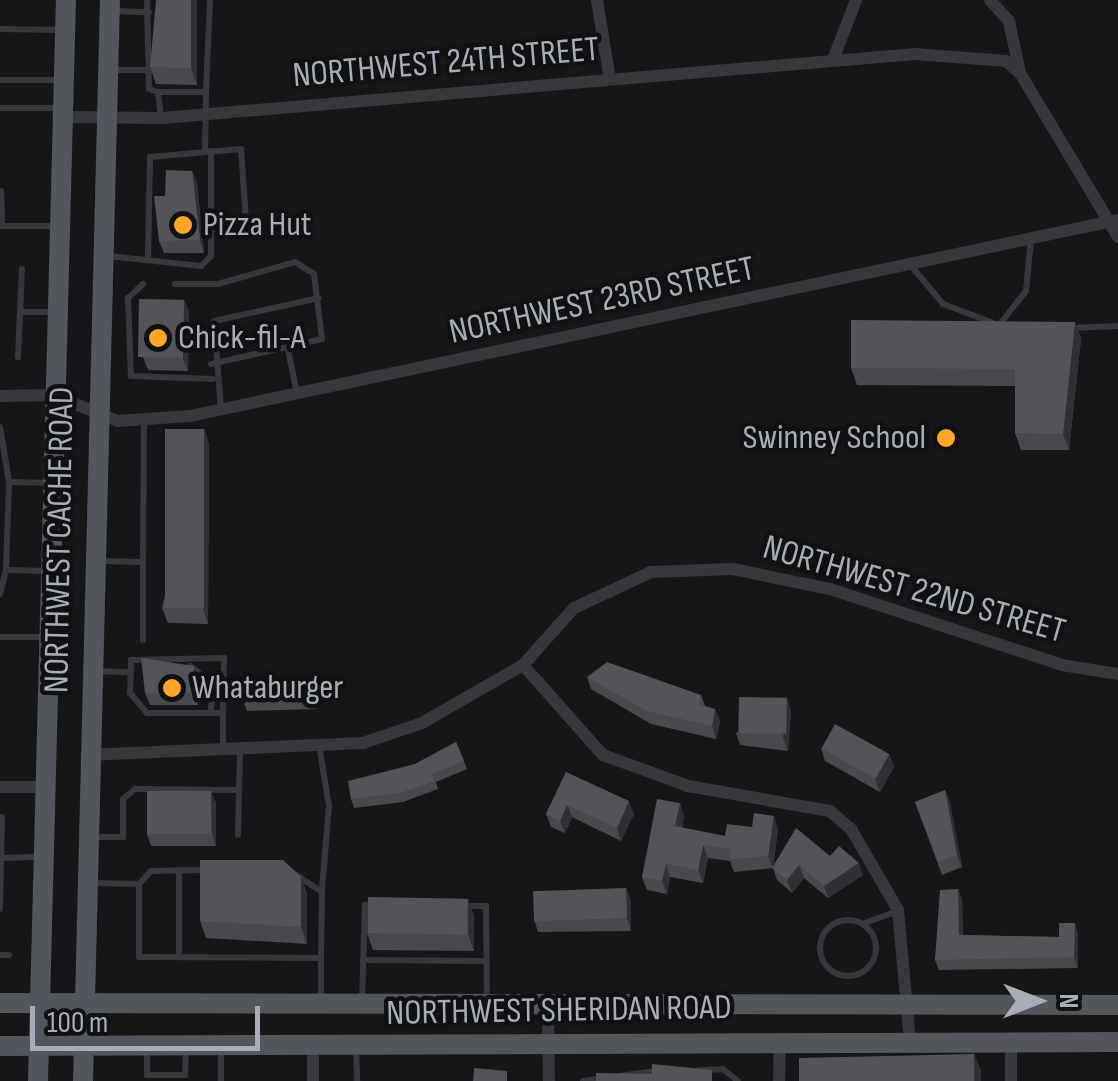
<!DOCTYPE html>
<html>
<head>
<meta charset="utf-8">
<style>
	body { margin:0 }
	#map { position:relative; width:1118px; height:1081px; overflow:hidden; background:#161618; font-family:"Sofia Sans Condensed",sans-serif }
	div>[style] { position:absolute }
	.lane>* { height:6px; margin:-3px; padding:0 3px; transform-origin:3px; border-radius:3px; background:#37383e }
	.lane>.ring { margin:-3px; padding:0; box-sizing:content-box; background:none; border:6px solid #37383e; border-radius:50% }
	.street>* { height:12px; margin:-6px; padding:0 6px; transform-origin:6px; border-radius:6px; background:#37383e }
	.primary>* { height:20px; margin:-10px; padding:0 10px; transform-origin:10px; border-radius:10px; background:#53565d }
	.wall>* { inset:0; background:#47494d }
	.shaded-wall>* { inset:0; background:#2f3033 }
	.building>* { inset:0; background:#525459; transform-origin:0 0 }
	.dots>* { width:28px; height:28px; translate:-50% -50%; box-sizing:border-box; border:5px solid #111113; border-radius:50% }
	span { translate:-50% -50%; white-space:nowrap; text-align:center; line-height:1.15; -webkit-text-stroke:9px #111113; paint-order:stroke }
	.street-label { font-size:35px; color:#a7aeb9 }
	.poi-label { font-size:35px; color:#a7aeb9 }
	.left { translate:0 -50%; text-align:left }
	.right { translate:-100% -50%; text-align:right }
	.north { position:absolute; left:988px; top:951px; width:100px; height:100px; -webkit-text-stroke:8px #111113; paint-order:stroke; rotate:90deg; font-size:28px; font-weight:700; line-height:40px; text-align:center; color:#a7aeb9 }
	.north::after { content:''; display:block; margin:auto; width:35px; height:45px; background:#a7aeb9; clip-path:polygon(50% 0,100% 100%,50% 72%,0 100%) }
	.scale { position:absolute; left:30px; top:1006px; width:230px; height:45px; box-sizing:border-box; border:5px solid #a7aeb9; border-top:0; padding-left:12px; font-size:30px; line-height:35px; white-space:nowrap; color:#a7aeb9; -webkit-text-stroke:8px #111113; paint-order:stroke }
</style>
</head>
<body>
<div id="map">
	<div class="lane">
		<div style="left:147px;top:0;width:89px;rotate:88.7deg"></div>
		<div style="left:149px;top:89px;width:9px;rotate:18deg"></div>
		<div style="left:158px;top:92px;width:48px"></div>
		<div style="left:206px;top:92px;width:92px;rotate:-87.5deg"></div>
		<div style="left:112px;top:11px;width:37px;rotate:2deg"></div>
		<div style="left:0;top:29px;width:64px;rotate:0.9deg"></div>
		<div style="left:114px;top:70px;width:38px"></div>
		<div style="left:0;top:80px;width:59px"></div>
		<div style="left:158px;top:92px;width:24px;rotate:83deg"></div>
		<div style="left:0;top:108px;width:58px"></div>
		<div style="left:205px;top:152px;width:60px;rotate:-89deg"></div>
		<div style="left:1px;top:191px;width:35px;rotate:88deg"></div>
		<div style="left:0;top:226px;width:58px"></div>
		<div style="left:108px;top:256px;width:94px;rotate:6.1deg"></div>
		<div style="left:201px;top:266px;width:14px;rotate:-45deg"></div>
		<div style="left:211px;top:256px;width:105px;rotate:-90deg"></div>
		<div style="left:148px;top:256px;width:99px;rotate:-88.8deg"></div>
		<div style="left:150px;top:157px;width:91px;rotate:-5deg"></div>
		<div style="left:241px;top:149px;width:85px;rotate:86deg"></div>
		<div style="left:912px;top:267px;width:48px;rotate:50deg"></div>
		<div style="left:943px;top:304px;width:60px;rotate:20.6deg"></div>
		<div style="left:999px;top:325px;width:43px;rotate:-51.5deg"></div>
		<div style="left:1026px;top:291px;width:51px;rotate:-84.4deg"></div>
		<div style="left:143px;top:284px;width:21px;rotate:137deg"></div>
		<div style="left:128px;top:298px;width:78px;rotate:87.8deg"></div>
		<div style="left:131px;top:376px;width:82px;rotate:2.1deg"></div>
		<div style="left:175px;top:284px;width:43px"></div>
		<div style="left:218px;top:284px;width:80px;rotate:-15.9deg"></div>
		<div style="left:295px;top:262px;width:22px;rotate:32deg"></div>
		<div style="left:314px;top:274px;width:65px;rotate:83deg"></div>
		<div style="left:322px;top:339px;width:114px;rotate:167.3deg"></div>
		<div style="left:20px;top:312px;width:33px"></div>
		<div style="left:1070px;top:328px;width:48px;rotate:-2.4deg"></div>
		<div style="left:288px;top:350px;width:44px;rotate:78.2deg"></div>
		<div style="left:18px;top:357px;width:88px;rotate:-87.4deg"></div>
		<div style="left:221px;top:409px;width:88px;rotate:-94.5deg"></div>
		<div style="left:214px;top:321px;width:107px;rotate:-12.4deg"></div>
		<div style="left:0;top:427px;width:56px;rotate:80.7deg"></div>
		<div style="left:98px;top:561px;width:45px;rotate:1.3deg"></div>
		<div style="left:143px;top:562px;width:78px;rotate:90deg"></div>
		<div style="left:143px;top:562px;width:141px;rotate:-89.6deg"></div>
		<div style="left:47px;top:571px;width:41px;rotate:-178.6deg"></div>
		<div style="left:6px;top:570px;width:88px;rotate:-88deg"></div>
		<div style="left:9px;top:482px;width:41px;rotate:1.4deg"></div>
		<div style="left:0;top:594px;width:25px;rotate:-76deg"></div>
		<div style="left:0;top:637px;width:44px"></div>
		<div style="left:224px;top:658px;width:55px;rotate:91deg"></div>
		<div style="left:223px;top:713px;width:76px;rotate:180deg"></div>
		<div style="left:147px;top:713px;width:26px;rotate:-130deg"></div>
		<div style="left:130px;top:693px;width:33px;rotate:-88deg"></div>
		<div style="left:131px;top:660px;width:93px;rotate:-1.2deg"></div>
		<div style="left:190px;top:666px;width:31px;rotate:37deg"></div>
		<div style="left:215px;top:685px;width:27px;rotate:100deg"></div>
		<div style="left:96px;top:671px;width:34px;rotate:2deg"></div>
		<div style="left:223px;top:751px;width:38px;rotate:-90deg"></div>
		<div style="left:320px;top:751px;width:56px;rotate:80.7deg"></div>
		<div style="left:329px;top:806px;width:84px;rotate:94.8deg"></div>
		<div style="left:238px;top:835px;width:81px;rotate:-88.6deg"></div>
		<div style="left:92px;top:837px;width:31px"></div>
		<div style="left:123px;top:837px;width:38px;rotate:-90deg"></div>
		<div style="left:123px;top:799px;width:16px;rotate:-40deg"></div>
		<div style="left:135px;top:789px;width:104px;rotate:0.6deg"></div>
		<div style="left:2px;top:858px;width:37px;rotate:-2deg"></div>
		<div style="left:287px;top:869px;width:42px;rotate:33.3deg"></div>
		<div style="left:322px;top:892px;width:66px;rotate:90.9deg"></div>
		<div style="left:93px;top:883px;width:46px;rotate:1.2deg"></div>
		<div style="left:139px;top:884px;width:73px;rotate:90deg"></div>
		<div style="left:139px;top:957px;width:182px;rotate:0.3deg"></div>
		<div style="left:321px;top:958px;width:41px;rotate:90deg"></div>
		<div style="left:139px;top:884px;width:18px;rotate:-47deg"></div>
		<div style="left:151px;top:871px;width:54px;rotate:-1.1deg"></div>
		<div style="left:464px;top:906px;width:22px"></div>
		<div style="left:486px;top:906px;width:95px;rotate:89.4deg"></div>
		<div style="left:0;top:909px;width:92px;rotate:-88.8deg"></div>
		<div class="ring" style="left:820px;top:920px;width:50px;height:50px"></div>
		<div style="left:862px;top:924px;width:37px;rotate:-20deg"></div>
		<div style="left:0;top:955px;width:9px"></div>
		<div style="left:179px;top:957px;width:87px;rotate:-90deg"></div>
		<div style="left:363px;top:960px;width:123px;rotate:0.5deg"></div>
		<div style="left:362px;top:1000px;width:95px;rotate:-88.2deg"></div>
		<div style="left:365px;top:905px;width:11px"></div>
		<div style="left:356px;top:1047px;width:34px;rotate:88deg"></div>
		<div style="left:147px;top:1049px;width:26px;rotate:90deg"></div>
		<div style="left:147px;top:1075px;width:38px"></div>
		<div style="left:185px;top:1075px;width:28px;rotate:-88deg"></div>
		<div style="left:699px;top:1070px;width:24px;rotate:-2deg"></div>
		<div style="left:723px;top:1069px;width:19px;rotate:39deg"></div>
		<div style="left:221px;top:1081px;width:34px;rotate:-90deg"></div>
		<div style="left:583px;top:1081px;width:74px;rotate:-7.8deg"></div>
	</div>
	<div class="street">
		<div style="left:597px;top:0;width:80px;rotate:80.7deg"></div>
		<div style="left:990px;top:0;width:28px;rotate:48deg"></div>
		<div style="left:1009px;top:21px;width:53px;rotate:78.1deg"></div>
		<div style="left:1020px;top:73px;width:191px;rotate:59.1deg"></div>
		<div style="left:834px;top:57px;width:61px;rotate:-68.9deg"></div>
		<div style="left:64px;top:117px;width:98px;rotate:0.6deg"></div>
		<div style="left:162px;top:118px;width:756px;rotate:-4.86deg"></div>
		<div style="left:915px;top:54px;width:91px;rotate:4.4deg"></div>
		<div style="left:1006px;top:61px;width:18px;rotate:41deg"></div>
		<div style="left:0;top:396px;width:53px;rotate:-1.1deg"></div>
		<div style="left:53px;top:395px;width:70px;rotate:21.8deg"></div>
		<div style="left:118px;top:421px;width:72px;rotate:-4deg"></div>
		<div style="left:190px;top:416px;width:948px;rotate:-11.93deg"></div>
		<div style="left:523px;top:665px;width:120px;rotate:48.4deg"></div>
		<div style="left:603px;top:755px;width:90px;rotate:20deg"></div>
		<div style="left:688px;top:786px;width:144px;rotate:10deg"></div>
		<div style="left:830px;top:811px;width:28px;rotate:41deg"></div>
		<div style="left:851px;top:829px;width:94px;rotate:59.9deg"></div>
		<div style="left:898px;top:910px;width:132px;rotate:84.8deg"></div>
		<div style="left:87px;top:755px;width:276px;rotate:-2.5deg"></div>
		<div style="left:363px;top:743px;width:62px;rotate:-18.7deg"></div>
		<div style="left:422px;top:723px;width:116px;rotate:-29.9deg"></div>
		<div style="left:523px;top:665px;width:76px;rotate:-48.2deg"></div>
		<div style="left:574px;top:608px;width:85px;rotate:-25.1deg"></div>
		<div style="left:651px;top:572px;width:82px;rotate:-2.1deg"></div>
		<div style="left:733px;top:569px;width:99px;rotate:11.7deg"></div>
		<div style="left:830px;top:589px;width:244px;rotate:18.1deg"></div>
		<div style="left:1062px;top:665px;width:57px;rotate:9.1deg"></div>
		<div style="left:0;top:787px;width:40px"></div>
		<div style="left:548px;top:1002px;width:79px;rotate:89.3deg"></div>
		<div style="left:313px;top:1081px;width:35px;rotate:-90deg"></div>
		<div style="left:779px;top:1081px;width:40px;rotate:-88.6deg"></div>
		<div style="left:1011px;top:1081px;width:39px;rotate:-90deg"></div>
	</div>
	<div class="primary">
		<div style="left:0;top:1003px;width:1118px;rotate:0.1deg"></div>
		<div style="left:0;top:1046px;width:1118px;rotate:-0.2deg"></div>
		<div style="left:38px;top:1081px;width:1081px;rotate:-88.52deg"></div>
		<div style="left:83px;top:1081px;width:1081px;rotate:-88.57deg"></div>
	</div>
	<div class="wall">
		<div style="clip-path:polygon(197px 0,197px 85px,156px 84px,150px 67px)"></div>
		<div style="clip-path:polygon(192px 171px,197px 183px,204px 253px,164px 253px,159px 241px,165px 196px)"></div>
		<div style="clip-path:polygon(184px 300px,189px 312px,188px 371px,148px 370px,143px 357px)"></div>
		<div style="clip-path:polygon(1075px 322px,1081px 339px,1069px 450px,1021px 450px,1015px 433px,1015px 386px,857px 385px,851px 368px)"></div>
		<div style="clip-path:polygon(204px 429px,209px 444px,208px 624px,168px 623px,162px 608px)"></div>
		<div style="clip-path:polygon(587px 677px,701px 695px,705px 706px,715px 709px,720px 722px,716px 739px,651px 724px,591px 689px)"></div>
		<div style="clip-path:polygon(198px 679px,198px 705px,150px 705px,145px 693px)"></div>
		<div style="clip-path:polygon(312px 680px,316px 688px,316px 709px,247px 711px,244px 703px)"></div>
		<div style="clip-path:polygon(791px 710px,788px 751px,740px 745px,736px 733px)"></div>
		<div style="clip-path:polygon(456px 742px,467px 769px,436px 782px,438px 789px,403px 802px,354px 808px,351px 799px)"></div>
		<div style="clip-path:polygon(821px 748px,889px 754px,894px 767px,880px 792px,825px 761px)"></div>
		<div style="clip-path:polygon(566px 772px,634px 814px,621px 841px,572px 817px,565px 833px,551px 827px,546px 814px)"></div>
		<div style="clip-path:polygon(945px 790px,950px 803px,962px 867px,942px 875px,915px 802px)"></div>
		<div style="clip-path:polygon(211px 791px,216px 804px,216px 846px,151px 846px,147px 834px)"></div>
		<div style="clip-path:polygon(680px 803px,684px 816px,682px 828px,725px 836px,752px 827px,778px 829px,773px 867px,830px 856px,863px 875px,828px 898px,804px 878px,792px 893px,777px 880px,773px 868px,734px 872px,730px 861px,708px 858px,703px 883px,670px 877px,667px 894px,647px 890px,642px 877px)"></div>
		<div style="clip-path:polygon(301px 877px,307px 894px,307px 944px,206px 938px,200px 921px)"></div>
		<div style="clip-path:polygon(626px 888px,631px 901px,631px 931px,538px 932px,534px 919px)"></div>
		<div style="clip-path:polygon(958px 889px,962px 900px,963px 935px,1059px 937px,1078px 934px,1078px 968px,939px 970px,935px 960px)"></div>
		<div style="clip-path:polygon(474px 915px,474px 951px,373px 950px,367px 933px)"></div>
	</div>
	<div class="shaded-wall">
		<div style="clip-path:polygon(191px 0,197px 0,197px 85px,191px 68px)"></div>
		<div style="clip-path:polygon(192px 171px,197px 183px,204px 253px,200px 240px)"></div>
		<div style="clip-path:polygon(184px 300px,189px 312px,188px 371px,183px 359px)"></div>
		<div style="clip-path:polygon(1075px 322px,1081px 339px,1069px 450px,1063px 434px)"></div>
		<div style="clip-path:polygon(204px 429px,209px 444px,208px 624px,203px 609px)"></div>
		<div style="clip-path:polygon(194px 666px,198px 679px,198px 705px,194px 693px)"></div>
		<div style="clip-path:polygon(312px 680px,316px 688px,316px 709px,313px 700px)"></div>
		<div style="clip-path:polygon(787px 698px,791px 710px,788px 751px,783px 738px)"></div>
		<div style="clip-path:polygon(715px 709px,720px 722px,716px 739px,712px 726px)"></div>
		<div style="clip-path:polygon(889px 754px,894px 767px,880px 792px,875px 779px)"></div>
		<div style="clip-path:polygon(945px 790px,950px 803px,962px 867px,957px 855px)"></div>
		<div style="clip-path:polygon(211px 791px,216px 804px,216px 846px,212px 833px)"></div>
		<div style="clip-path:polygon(629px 801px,634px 814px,621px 841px,617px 828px)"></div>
		<div style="clip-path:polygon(680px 803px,684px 816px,680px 839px,675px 826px)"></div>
		<div style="clip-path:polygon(567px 805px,572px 817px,565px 833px,560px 821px)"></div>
		<div style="clip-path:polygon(774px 816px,778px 829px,773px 868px,768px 856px)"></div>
		<div style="clip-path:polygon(703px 845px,708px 858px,703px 883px,698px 870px)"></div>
		<div style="clip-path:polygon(859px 863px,863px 875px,828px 898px,824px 886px)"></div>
		<div style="clip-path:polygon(666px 864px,670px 877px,667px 894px,662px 881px)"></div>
		<div style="clip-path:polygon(799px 865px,804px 878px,792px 893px,787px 880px)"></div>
		<div style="clip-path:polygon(301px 877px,307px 894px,307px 944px,301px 927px)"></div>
		<div style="clip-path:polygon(626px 888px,631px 901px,631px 931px,627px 918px)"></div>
		<div style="clip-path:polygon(958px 889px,962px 900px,963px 946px,959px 935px)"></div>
		<div style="clip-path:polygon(468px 898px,474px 915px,474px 951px,468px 934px)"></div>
		<div style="clip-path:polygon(1075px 923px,1078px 934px,1078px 968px,1074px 957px)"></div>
		<div style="clip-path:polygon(974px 1054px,981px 1070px,981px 1081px,974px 1081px)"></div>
	</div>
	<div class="building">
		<div style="clip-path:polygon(156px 0,191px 0,191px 68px,150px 67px)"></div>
		<div style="clip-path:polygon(166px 170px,192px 171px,200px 240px,159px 241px,154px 196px,165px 196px)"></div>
		<div style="left:139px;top:299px;width:45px;height:58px;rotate:1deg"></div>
		<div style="clip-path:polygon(851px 320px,1075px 322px,1063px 434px,1015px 433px,1015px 369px,851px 368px)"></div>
		<div style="left:165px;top:429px;width:39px;height:179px"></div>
		<div style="clip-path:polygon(141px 658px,194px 666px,194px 693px,145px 693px)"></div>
		<div style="clip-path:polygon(607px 662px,701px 695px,698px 705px,715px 709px,712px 726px,647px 711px,587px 677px)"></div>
		<div style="left:312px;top:680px;width:20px;height:67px;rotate:87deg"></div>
		<div style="left:739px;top:697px;width:48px;height:36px;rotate:1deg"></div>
		<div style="left:835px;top:724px;width:62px;height:28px;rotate:29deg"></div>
		<div style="clip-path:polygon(456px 742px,464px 761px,432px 774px,435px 781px,400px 793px,351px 799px,348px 781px,415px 764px)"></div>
		<div style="clip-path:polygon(566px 772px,629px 801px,617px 828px,567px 805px,560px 821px,546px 814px)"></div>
		<div style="clip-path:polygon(945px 790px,957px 855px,938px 862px,915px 802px)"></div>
		<div style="left:147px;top:791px;width:64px;height:43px"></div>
		<div style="clip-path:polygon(657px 799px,680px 803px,675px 826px,725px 836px,727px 824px,752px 827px,754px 813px,774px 816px,768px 856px,730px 859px,731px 849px,703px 845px,698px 870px,666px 864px,662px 881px,642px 877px)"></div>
		<div style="clip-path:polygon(796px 828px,830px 856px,839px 846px,859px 863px,824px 886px,799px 865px,787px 880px,772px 868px)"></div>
		<div style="clip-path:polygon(200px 860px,283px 860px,301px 877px,301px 927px,200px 921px)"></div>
		<div style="left:626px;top:888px;width:30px;height:93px;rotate:88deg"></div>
		<div style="clip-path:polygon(958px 889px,959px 935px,1059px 937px,1059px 923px,1075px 923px,1074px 957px,935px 960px,940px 890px)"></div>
		<div style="left:368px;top:897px;width:100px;height:36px;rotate:1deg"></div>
		<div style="clip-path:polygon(974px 1054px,974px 1081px,799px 1081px,799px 1058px)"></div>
		<div style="clip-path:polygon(652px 1064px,712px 1070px,712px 1081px,596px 1081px,596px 1073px,652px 1074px)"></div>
		<div style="clip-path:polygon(474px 1068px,507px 1071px,507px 1081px,473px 1081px)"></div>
	</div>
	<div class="dots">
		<div style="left:183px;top:225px;background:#ffa528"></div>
		<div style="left:158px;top:338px;background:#ffa528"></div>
		<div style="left:946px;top:438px;background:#ffa528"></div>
		<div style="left:172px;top:688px;background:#ffa528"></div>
	</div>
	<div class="street-label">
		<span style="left:446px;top:63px;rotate:-5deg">NORTHWEST 24TH STREET</span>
		<span style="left:602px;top:301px;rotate:-12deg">NORTHWEST 23RD STREET</span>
		<span style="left:60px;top:540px;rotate:-89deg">NORTHWEST CACHE ROAD</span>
		<span style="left:914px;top:590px;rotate:16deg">NORTHWEST 22ND STREET</span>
		<span style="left:559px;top:1011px;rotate:-1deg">NORTHWEST SHERIDAN ROAD</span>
	</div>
	<div class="poi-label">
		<span class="left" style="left:203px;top:225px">Pizza Hut</span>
		<span class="left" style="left:178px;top:338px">Chick-fil-A</span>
		<span class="right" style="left:926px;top:438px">Swinney School</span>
		<span class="left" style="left:192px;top:688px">Whataburger</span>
	</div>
	<div class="north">N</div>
	<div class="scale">100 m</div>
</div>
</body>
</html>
